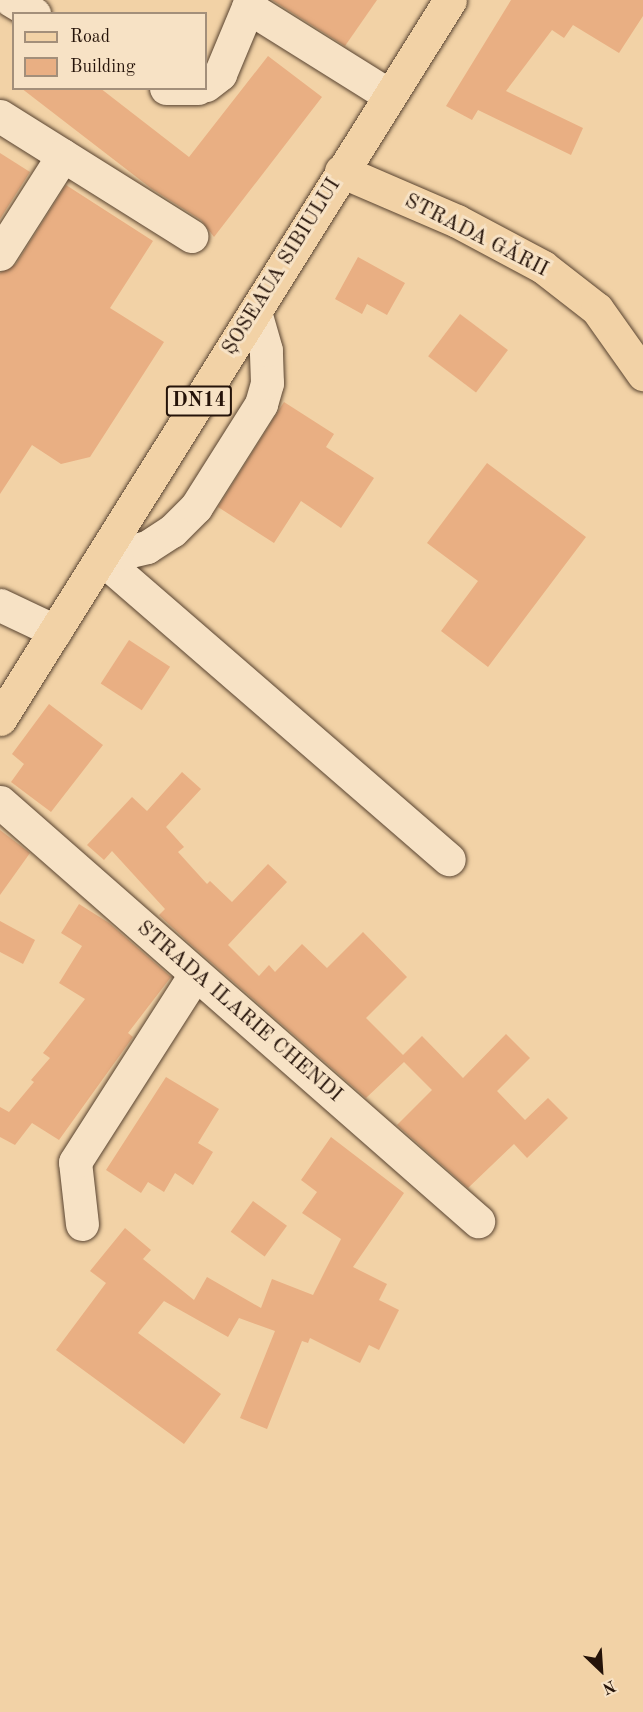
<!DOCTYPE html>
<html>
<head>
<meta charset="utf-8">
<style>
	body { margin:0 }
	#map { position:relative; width:643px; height:1712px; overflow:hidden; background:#f2d2a6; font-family:"Old Standard TT",serif }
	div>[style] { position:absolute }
	.building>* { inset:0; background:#e9af83; transform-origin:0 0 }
	.roads { filter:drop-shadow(0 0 2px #584330) drop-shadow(0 0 2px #584330) }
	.minor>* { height:33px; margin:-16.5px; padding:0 16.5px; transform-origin:16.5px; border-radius:16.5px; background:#f7e2c5 }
	.major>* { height:33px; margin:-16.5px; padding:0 16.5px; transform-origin:16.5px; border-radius:16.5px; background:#f2d2a6 }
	span { translate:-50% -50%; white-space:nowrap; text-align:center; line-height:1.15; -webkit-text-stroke:6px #f7e2c5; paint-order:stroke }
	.shield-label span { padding:2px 4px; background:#f7e2c5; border:2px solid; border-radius:4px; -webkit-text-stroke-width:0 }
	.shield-label { font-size:20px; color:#251309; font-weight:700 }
	.street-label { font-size:21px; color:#251309 }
	.legend { position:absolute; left:12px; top:12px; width:195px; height:78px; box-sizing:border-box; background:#f7e2c5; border:2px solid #a38f7a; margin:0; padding:8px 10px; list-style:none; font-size:18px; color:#251309 }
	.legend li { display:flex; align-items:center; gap:12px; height:30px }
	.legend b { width:30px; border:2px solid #a38f7a }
	.north { position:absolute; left:571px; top:1640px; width:60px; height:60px; -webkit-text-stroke:4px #f7e2c5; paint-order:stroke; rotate:155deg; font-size:16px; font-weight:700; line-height:24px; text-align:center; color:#251309 }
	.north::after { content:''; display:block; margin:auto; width:21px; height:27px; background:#251309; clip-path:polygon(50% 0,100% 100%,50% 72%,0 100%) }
</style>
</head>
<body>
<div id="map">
	<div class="building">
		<div style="clip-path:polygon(272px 0,377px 0,345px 46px)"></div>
		<div style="clip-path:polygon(511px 0,643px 0,643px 16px,619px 53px,573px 25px,564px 38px,552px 30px,506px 91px,583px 128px,571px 155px,478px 110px,472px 120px,446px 106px)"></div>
		<div style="clip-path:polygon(268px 56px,322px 97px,214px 237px,201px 220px,152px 189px,21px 88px,100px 88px,189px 157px)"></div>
		<div style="clip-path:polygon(0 153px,30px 172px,0 219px)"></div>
		<div style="clip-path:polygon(66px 185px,153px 241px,110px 308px,164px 342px,90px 457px,61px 464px,32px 445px,0 494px,0 273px,16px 264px)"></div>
		<div style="clip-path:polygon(358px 257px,405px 283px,387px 315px,367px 304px,362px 314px,335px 299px)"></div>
		<div style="left:460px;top:314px;width:60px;height:53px;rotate:37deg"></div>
		<div style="clip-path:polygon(284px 402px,334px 434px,326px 447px,374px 478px,341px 528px,301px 501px,274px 543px,218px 507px)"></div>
		<div style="clip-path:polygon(487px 463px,586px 537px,488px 667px,441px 631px,478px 581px,427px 543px)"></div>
		<div style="left:129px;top:640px;width:49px;height:52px;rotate:33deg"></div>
		<div style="clip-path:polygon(49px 704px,103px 745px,51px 812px,11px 782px,24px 764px,12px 754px)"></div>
		<div style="clip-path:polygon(182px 772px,201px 789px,166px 827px,184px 847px,178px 852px,207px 884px,210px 881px,232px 902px,268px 864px,287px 882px,228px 945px,259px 976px,269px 965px,275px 972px,302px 944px,327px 968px,363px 932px,407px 977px,366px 1018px,403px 1055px,422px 1036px,463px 1078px,506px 1034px,530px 1058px,497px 1091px,525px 1120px,548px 1098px,568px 1118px,527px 1158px,514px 1144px,468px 1188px,397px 1125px,432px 1090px,404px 1062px,366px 1098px,188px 942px,159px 915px,165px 909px,112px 851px,104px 860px,87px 845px,132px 797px,147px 811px)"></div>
		<div style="clip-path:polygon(0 830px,30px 853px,0 895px)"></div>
		<div style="clip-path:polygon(79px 904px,109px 923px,171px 977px,128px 1033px,133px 1037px,59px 1140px,32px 1123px,15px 1145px,0 1137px,0 1107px,9px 1112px,34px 1082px,31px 1080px,50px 1058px,43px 1053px,85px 999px,59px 983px,82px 946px,61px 933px)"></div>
		<div style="clip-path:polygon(0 921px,35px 940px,23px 964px,0 952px)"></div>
		<div style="clip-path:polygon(166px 1077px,219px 1109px,198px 1143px,213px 1152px,193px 1185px,175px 1173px,164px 1192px,148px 1182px,141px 1193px,106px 1170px)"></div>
		<div style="clip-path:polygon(331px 1137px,404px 1193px,353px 1267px,387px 1284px,379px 1300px,399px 1310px,379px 1350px,369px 1345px,360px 1363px,310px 1338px,308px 1343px,302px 1341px,267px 1429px,240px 1418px,275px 1331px,239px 1318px,228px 1337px,164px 1301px,138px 1333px,221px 1394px,184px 1444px,56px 1350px,106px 1283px,90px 1271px,125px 1228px,151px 1250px,143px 1259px,194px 1300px,207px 1277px,261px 1308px,272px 1279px,313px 1295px,341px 1239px,302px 1213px,317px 1192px,301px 1180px)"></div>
		<div style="left:253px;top:1201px;width:42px;height:38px;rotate:36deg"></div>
	</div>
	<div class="roads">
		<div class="minor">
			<div style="left:11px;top:0;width:27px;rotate:31deg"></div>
			<div style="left:248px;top:7px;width:166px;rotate:32deg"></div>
			<div style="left:206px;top:85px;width:18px;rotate:-38deg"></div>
			<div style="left:220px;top:74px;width:80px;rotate:-67.3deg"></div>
			<div style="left:166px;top:88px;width:32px"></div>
			<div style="left:0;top:116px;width:226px;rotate:32.1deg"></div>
			<div style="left:0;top:254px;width:117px;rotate:-57.5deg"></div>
			<div style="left:101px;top:558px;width:460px;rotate:40.9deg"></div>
			<div style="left:101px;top:558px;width:47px;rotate:-13.4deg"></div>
			<div style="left:147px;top:547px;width:30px;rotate:-33deg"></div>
			<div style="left:172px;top:531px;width:34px;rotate:-45deg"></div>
			<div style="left:196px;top:507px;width:122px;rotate:-57.7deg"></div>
			<div style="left:261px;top:404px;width:22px;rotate:-74deg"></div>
			<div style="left:267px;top:383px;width:33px;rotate:-92deg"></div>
			<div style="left:266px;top:350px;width:40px;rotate:-106deg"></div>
			<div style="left:0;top:605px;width:61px;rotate:25.3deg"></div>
			<div style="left:0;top:802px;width:636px;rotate:41.24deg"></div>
			<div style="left:82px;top:1224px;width:62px;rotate:-96.4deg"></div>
			<div style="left:75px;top:1162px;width:223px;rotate:-57.4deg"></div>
		</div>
		<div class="major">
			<div style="left:341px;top:171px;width:126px;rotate:23.3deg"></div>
			<div style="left:457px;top:221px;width:98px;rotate:28.1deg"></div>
			<div style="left:543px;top:267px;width:68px;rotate:37.9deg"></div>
			<div style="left:597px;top:309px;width:80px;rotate:54.7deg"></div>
			<div style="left:0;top:719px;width:848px;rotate:-57.96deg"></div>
		</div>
	</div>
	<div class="shield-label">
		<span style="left:199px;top:401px">DN14</span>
	</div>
	<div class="street-label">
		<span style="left:476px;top:236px;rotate:27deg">STRADA GĂRII</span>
		<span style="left:282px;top:267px;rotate:-58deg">ȘOSEAUA SIBIULUI</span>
		<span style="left:239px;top:1012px;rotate:41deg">STRADA ILARIE CHENDI</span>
	</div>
	<ul class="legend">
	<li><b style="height:8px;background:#f2d2a6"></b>Road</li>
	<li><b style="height:16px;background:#e9af83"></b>Building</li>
	</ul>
	<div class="north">N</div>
</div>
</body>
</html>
